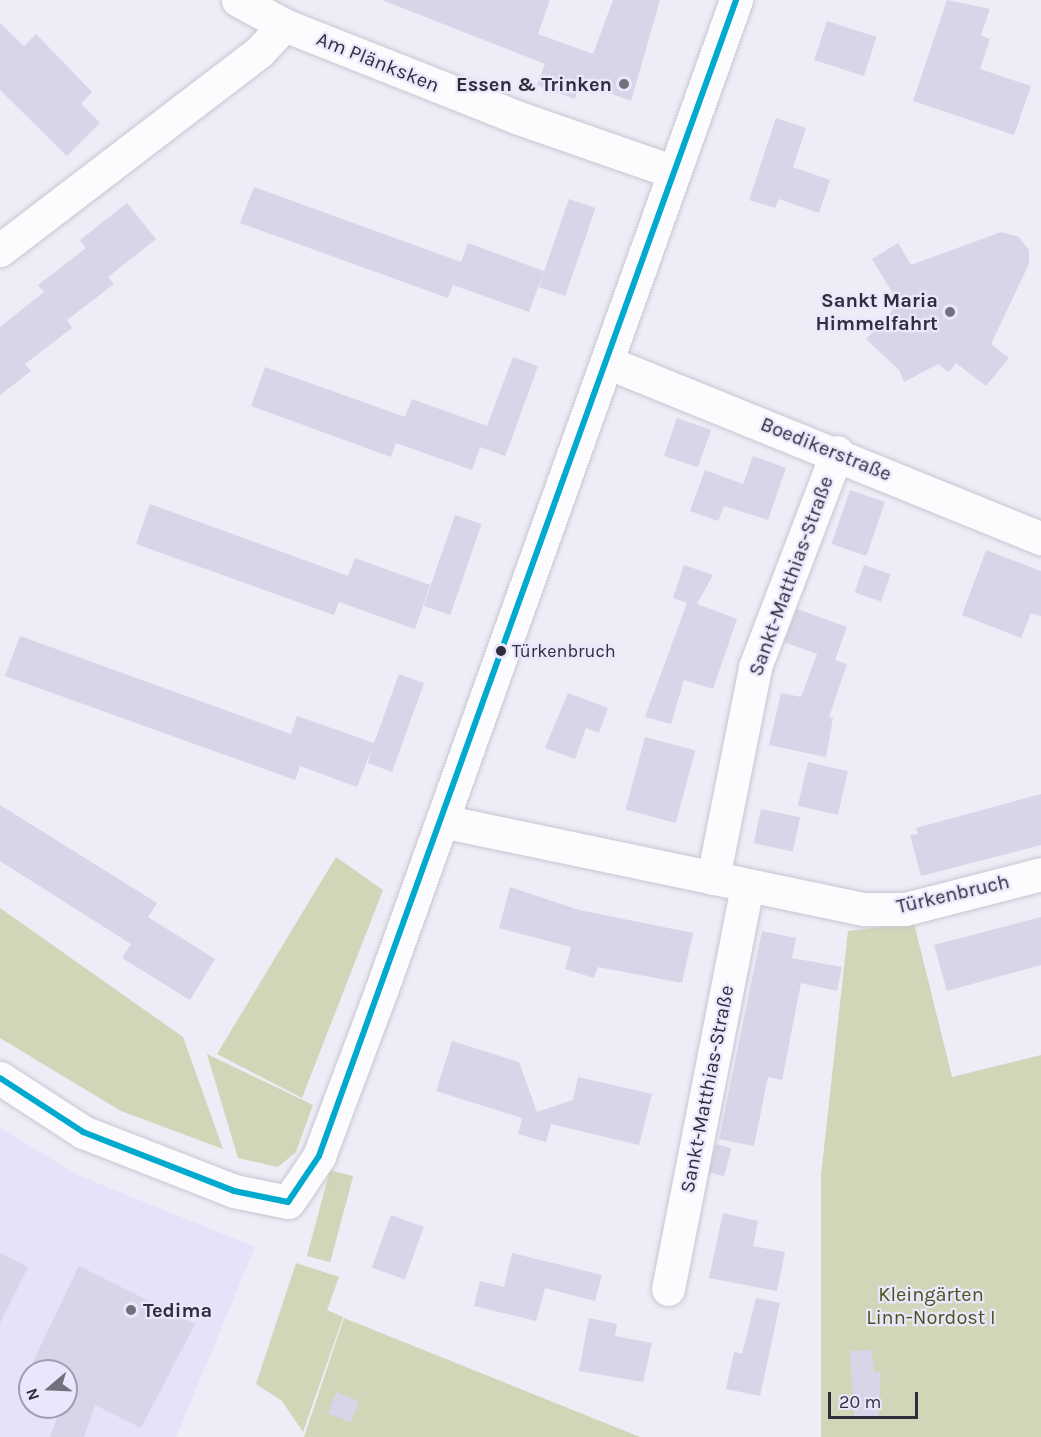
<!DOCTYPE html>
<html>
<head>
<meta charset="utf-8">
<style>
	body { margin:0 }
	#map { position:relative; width:1041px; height:1437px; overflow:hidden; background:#edecf7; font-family:Karla,sans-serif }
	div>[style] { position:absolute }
	.built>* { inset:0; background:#e5e2fa }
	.green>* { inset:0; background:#d3d5b8; transform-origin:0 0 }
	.building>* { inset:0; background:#d7d5e7; transform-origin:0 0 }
	.roads { filter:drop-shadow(0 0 2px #c7c6d1) drop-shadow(0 0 2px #c7c6d1) }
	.minor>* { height:33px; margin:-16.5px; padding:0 16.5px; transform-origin:16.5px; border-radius:16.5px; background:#fcfcfe }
	.bus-1>* { height:6px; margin:-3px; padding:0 3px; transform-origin:3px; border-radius:3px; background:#00a9ce }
	.dots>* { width:16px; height:16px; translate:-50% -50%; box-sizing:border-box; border:3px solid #e9e7fc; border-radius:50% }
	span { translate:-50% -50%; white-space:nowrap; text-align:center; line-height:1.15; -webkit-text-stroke:4.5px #e9e7fc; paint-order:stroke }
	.bus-label { font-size:18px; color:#302e3c }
	.left { translate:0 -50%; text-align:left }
	.street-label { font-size:20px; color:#302e3c }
	.poi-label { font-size:20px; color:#302e3c; font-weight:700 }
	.right { translate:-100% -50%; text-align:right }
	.park-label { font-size:20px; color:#4e511b }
	.north { position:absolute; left:18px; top:1359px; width:60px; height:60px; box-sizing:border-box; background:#e9e7fc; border:2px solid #9f9daf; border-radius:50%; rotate:251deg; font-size:16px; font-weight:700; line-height:24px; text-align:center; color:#302e3c }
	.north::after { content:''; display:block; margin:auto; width:21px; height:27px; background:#72707d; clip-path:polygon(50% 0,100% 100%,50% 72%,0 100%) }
	.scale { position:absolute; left:828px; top:1392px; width:90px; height:27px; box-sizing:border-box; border:3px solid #302e3c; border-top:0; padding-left:8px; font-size:18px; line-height:21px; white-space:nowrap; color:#302e3c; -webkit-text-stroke:4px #e9e7fc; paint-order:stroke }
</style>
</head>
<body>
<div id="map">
	<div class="built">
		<div style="clip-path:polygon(evenodd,0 1128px,80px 1176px,255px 1247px,176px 1437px,0 1437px,0 1128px,30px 1371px,66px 1371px,66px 1407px,30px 1407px,30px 1371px)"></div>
	</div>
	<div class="green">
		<div style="clip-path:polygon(336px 857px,383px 890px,302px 1098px,217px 1054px)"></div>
		<div style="clip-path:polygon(0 908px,183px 1037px,223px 1149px,121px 1111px,0 1038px)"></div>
		<div style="clip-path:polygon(914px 923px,952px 1077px,1041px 1055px,1041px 1437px,821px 1437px,821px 1175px,848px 931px)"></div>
		<div style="clip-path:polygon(207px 1054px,313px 1105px,296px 1152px,278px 1167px,238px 1158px)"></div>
		<div style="left:330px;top:1170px;width:24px;height:89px;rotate:15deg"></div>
		<div style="clip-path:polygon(296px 1263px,339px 1277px,327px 1310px,343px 1317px,303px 1432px,282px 1401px,256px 1384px)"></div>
		<div style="clip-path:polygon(344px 1318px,640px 1437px,304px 1437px)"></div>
	</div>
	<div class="building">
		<div style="clip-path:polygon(382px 0,550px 0,538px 34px,593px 54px,613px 0,660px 0,631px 101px,580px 82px,575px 99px,537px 85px,545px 64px)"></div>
		<div style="clip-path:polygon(947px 0,990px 9px,981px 35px,990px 39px,980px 69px,1031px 86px,1014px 135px,913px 101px)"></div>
		<div style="left:827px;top:21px;width:52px;height:41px;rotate:18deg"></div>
		<div style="clip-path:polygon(0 23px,24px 46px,36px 34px,92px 92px,81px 104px,100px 123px,67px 156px,0 90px)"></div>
		<div style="clip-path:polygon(776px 118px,806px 128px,793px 167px,830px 180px,819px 213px,779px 199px,775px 208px,749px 200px)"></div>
		<div style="clip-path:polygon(254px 187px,461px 262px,468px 243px,544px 271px,529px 312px,453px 285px,448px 298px,240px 223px)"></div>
		<div style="left:569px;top:199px;width:28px;height:93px;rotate:19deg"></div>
		<div style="clip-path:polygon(127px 203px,156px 239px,108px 277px,114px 284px,67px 320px,72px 328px,25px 364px,31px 371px,0 395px,0 327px,44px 292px,38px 285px,86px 248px,80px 240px)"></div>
		<div style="clip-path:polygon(1001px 232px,1019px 237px,1029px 250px,1029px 264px,991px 344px,1009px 358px,986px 386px,956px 363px,949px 372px,938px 364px,904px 382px,899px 370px,866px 339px,893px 310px,887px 302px,895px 297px,872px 259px,898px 243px,911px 265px)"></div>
		<div style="clip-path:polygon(513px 357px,538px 366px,510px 443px,505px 456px,480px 447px,472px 470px,396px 443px,391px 457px,251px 406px,265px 367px,405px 417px,412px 399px,487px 426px)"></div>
		<div style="left:677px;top:418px;width:36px;height:40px;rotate:19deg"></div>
		<div style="clip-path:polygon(753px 456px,786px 468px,768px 520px,724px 506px,718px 521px,690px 511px,705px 470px,743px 484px)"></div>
		<div style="left:850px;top:490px;width:37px;height:57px;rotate:19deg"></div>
		<div style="clip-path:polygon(150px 504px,348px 576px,355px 558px,430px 585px,415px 629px,339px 602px,334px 615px,136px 544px)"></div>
		<div style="left:455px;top:515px;width:28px;height:96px;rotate:19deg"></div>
		<div style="clip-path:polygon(986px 550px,1041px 571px,1041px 616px,1031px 613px,1021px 638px,962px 615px)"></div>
		<div style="clip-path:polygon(684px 565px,713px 575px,697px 604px,737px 619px,713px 689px,684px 680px,671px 724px,645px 717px,687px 603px,673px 598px)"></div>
		<div style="left:864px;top:565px;width:28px;height:29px;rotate:19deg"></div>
		<div style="clip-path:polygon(797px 609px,847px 627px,835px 660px,847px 664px,829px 717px,833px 718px,826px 757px,769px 745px,781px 693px,801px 697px,817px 654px,784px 642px)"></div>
		<div style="clip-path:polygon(20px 636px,291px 734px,297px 716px,374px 743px,399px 674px,424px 683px,392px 772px,368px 763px,372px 748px,357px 787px,300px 766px,295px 780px,5px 676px)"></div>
		<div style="clip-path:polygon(568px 693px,608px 708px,599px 733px,586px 728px,575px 759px,545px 748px)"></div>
		<div style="left:645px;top:737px;width:52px;height:75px;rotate:15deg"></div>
		<div style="left:808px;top:762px;width:41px;height:45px;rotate:13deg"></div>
		<div style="clip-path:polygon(1041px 794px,1041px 845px,921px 876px,910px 835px,918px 834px,916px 828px)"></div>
		<div style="clip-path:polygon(0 805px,157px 903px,148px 917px,215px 959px,190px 1000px,122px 958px,131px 944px,0 861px)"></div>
		<div style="left:761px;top:809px;width:40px;height:35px;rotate:12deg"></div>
		<div style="clip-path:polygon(510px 887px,579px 910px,693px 933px,682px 983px,598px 967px,594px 978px,565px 969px,571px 947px,499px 928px)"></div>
		<div style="clip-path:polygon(1041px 917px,1041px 965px,947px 991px,934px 945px)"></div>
		<div style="clip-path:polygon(762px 931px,796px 938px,792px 958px,842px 967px,837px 991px,801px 983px,782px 1080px,768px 1077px,754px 1146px,719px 1139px)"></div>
		<div style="clip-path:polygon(452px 1041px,519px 1062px,537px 1112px,573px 1100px,578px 1077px,652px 1094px,639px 1145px,551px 1124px,546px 1142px,518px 1134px,522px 1118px,436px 1091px)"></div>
		<div style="left:716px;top:1144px;width:16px;height:29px;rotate:15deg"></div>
		<div style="clip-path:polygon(723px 1213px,758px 1221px,753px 1246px,785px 1252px,777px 1291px,709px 1278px)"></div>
		<div style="left:391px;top:1215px;width:35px;height:56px;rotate:20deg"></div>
		<div style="clip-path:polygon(0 1253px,28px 1267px,0 1323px)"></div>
		<div style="clip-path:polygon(512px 1253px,602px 1275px,595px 1301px,545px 1288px,536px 1321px,474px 1306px,480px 1281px,504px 1287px)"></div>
		<div style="clip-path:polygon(79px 1266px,195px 1324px,141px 1428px,95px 1405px,84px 1437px,50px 1437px,61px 1407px,66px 1407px,66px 1371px,28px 1372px)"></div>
		<div style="clip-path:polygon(756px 1298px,780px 1303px,760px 1396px,726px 1389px,734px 1352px,742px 1354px)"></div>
		<div style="clip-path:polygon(589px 1318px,617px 1324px,615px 1336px,652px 1343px,643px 1382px,579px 1371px)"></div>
		<div style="clip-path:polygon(872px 1350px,874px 1372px,881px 1371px,878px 1419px,854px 1419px,850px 1351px)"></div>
		<div style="left:336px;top:1392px;width:25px;height:23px;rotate:21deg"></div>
	</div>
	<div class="roads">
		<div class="minor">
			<div style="left:238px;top:0;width:52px;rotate:28.5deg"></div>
			<div style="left:284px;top:25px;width:253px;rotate:21.6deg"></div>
			<div style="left:519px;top:118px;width:164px;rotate:19.2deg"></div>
			<div style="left:0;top:250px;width:326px;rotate:-37.4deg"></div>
			<div style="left:259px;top:52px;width:37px;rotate:-47deg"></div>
			<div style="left:609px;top:363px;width:466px;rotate:22.1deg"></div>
			<div style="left:442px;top:821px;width:432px;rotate:11.8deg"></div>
			<div style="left:865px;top:909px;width:40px"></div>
			<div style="left:905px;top:909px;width:140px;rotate:-14.4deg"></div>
			<div style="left:713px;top:878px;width:215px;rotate:-78.7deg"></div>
			<div style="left:755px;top:667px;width:230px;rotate:-69.1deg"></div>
			<div style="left:0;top:1078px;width:99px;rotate:33deg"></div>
			<div style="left:83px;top:1132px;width:162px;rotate:21.3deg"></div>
			<div style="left:234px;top:1191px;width:55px;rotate:11.5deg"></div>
			<div style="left:288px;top:1202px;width:16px;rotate:-55deg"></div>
			<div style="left:297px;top:1189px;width:40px;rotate:-56deg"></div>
			<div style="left:319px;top:1156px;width:176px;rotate:-69.4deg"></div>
			<div style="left:381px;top:991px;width:1053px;rotate:-70.29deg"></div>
			<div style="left:668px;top:1289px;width:409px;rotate:-78.9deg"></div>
		</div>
	</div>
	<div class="bus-1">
		<div style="left:0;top:1078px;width:99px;rotate:33deg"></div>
		<div style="left:83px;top:1132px;width:162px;rotate:21.3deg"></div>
		<div style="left:234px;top:1191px;width:55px;rotate:11.5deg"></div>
		<div style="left:288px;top:1202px;width:55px;rotate:-56deg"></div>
		<div style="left:319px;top:1156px;width:1229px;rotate:-70.16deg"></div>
	</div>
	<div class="dots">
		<div style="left:624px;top:84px;background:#72707d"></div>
		<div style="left:950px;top:312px;background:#72707d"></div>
		<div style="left:501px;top:651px;background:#302e3c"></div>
		<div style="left:131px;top:1310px;background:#72707d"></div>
	</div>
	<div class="bus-label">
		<span class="left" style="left:512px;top:651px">Türkenbruch</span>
	</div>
	<div class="street-label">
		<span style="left:378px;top:62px;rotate:22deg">Am Plänksken</span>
		<span style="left:826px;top:449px;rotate:22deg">Boedikerstraße</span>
		<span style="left:791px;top:576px;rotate:-70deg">Sankt-Matthias-Straße</span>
		<span style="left:953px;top:894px;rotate:-13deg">Türkenbruch</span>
		<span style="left:707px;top:1089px;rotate:-79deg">Sankt-Matthias-Straße</span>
	</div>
	<div class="poi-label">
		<span class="right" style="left:612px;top:84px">Essen &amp; Trinken</span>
		<span class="right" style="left:938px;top:312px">Sankt Maria<br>Himmelfahrt</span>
		<span class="left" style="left:143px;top:1310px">Tedima</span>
	</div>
	<div class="park-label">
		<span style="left:931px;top:1306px">Kleingärten<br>Linn-Nordost I</span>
	</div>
	<div class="north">N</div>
	<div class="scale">20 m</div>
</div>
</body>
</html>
